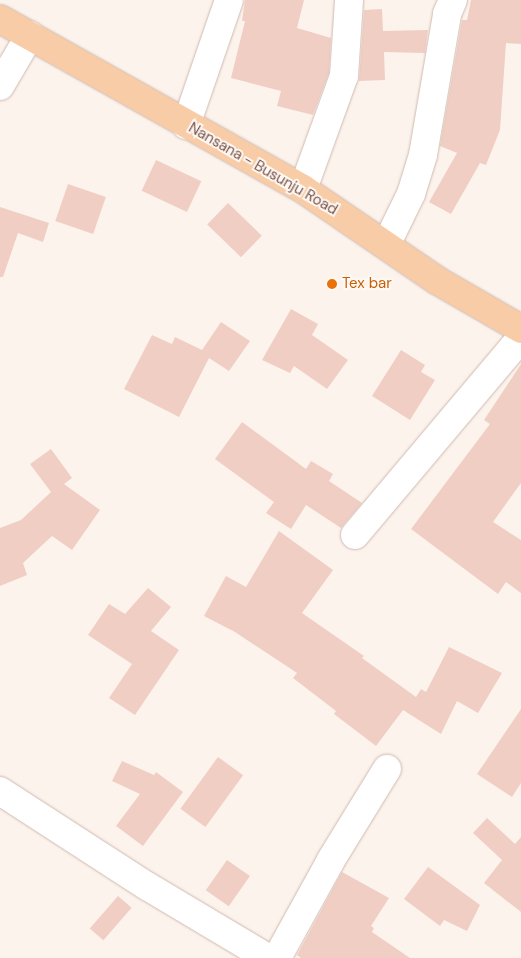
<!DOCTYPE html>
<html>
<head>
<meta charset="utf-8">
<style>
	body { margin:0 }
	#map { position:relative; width:521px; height:958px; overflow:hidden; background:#fcf3ec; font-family:"DM Sans",sans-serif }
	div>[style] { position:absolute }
	.building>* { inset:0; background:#f1cec4; transform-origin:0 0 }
	.roads { filter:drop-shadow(0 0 1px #cfb9b0) drop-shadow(0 0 1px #cfb9b0) }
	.street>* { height:28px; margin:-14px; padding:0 14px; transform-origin:14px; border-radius:14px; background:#fff }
	.primary>* { height:28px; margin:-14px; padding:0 14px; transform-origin:14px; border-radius:14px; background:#f8cca7 }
	.dots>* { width:14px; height:14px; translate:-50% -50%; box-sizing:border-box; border:2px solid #fff8f3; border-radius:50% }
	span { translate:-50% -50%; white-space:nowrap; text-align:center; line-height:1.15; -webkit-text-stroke:4px #fff8f3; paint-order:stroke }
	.street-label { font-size:15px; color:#78564e }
	.food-label { font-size:15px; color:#c56008 }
	.left { translate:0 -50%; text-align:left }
</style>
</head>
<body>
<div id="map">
	<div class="building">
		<div style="clip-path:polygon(245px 0,304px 0,297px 28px,331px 38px,329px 73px,313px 115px,277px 106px,281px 91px,231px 78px,245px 21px,242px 21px)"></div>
		<div style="clip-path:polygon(471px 0,521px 0,521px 44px,506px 43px,500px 130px,486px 165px,480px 163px,451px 214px,429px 202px,457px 153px,440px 146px,462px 20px,467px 20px)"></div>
		<div style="clip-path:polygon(382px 9px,383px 31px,428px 30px,425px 53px,384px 52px,385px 80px,359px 81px,364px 10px)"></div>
		<div style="left:156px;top:160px;width:50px;height:34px;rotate:25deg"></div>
		<div style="left:68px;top:184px;width:40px;height:39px;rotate:19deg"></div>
		<div style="left:228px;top:203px;width:47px;height:30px;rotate:44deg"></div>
		<div style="clip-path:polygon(0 207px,49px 223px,43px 242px,18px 233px,3px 277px,0 277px)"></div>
		<div style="clip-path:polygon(291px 309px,318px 324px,312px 335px,348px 360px,327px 389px,294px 366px,290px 373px,262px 360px)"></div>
		<div style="clip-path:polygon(221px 322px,250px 341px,229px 371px,209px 358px,179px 417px,124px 389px,152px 335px,172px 344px,175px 337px,202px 350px)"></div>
		<div style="clip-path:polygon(401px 350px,425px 365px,421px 372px,435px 380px,410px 420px,372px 396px)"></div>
		<div style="clip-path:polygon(521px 364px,521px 483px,493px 522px,521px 540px,521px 593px,506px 582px,498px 594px,411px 529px,490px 424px,484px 420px)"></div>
		<div style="clip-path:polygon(242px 422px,306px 469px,311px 461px,333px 474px,329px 481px,362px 503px,341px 528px,306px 505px,291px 529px,266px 513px,274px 502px,215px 459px)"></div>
		<div style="clip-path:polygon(51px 449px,72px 478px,64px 484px,100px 510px,72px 550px,52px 536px,23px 563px,27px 575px,0 586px,0 528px,21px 520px,51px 492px,30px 464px)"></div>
		<div style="clip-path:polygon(279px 531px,333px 570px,302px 613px,364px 656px,362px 658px,416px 697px,421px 689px,426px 692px,449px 647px,502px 673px,478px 713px,457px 701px,441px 734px,403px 710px,376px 746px,334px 714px,336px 711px,293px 678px,297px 673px,235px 632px,204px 616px,226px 576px,246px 587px)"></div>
		<div style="clip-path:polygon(148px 588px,171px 607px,151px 631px,179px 650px,135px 715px,109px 698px,132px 664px,88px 635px,109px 604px,125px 614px)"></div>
		<div style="clip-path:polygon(521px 709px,521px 783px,512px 797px,477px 774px)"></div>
		<div style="left:218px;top:757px;width:31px;height:64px;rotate:36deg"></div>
		<div style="clip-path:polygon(122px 761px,154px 775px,156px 772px,183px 792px,143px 846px,116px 826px,140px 794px,112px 781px)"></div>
		<div style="clip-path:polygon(487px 818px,515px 844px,521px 837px,521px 912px,484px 883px,502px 860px,473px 833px)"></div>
		<div style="left:227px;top:860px;width:28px;height:37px;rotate:35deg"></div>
		<div style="clip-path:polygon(428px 867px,480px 905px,467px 931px,444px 920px,440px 926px,404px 899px)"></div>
		<div style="clip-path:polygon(342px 872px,389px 898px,371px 926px,374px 928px,372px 932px,410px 958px,301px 958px,297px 955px)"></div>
		<div style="left:118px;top:896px;width:18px;height:43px;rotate:41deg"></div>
	</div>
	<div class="roads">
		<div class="street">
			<div style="left:0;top:86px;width:59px;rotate:-59.5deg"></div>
			<div style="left:186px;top:125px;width:132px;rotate:-71deg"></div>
			<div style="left:303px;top:189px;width:120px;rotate:-70.1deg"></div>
			<div style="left:344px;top:76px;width:76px;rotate:-86.2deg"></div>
			<div style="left:386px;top:245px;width:57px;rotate:-63.9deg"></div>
			<div style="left:411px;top:194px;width:41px;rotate:-72.9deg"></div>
			<div style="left:423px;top:155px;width:143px;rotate:-80.3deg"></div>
			<div style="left:447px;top:14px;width:15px;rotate:-67deg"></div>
			<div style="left:355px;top:535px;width:258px;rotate:-49.9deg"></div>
			<div style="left:0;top:791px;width:175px;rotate:32.9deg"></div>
			<div style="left:147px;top:886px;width:141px;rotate:30.8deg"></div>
			<div style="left:277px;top:958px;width:112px;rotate:-61.1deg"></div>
			<div style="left:331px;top:860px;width:107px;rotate:-58.4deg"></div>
		</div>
		<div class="primary">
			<div style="left:0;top:19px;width:347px;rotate:29.3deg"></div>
			<div style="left:303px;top:189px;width:163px;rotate:34.3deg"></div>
			<div style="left:438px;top:281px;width:96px;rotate:30deg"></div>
		</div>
	</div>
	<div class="dots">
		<div style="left:332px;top:284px;background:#e8710a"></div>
	</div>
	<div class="street-label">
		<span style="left:263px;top:169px;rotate:30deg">Nansana - Busunju Road</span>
	</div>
	<div class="food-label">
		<span class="left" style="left:342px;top:284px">Tex bar</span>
	</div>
</div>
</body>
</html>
